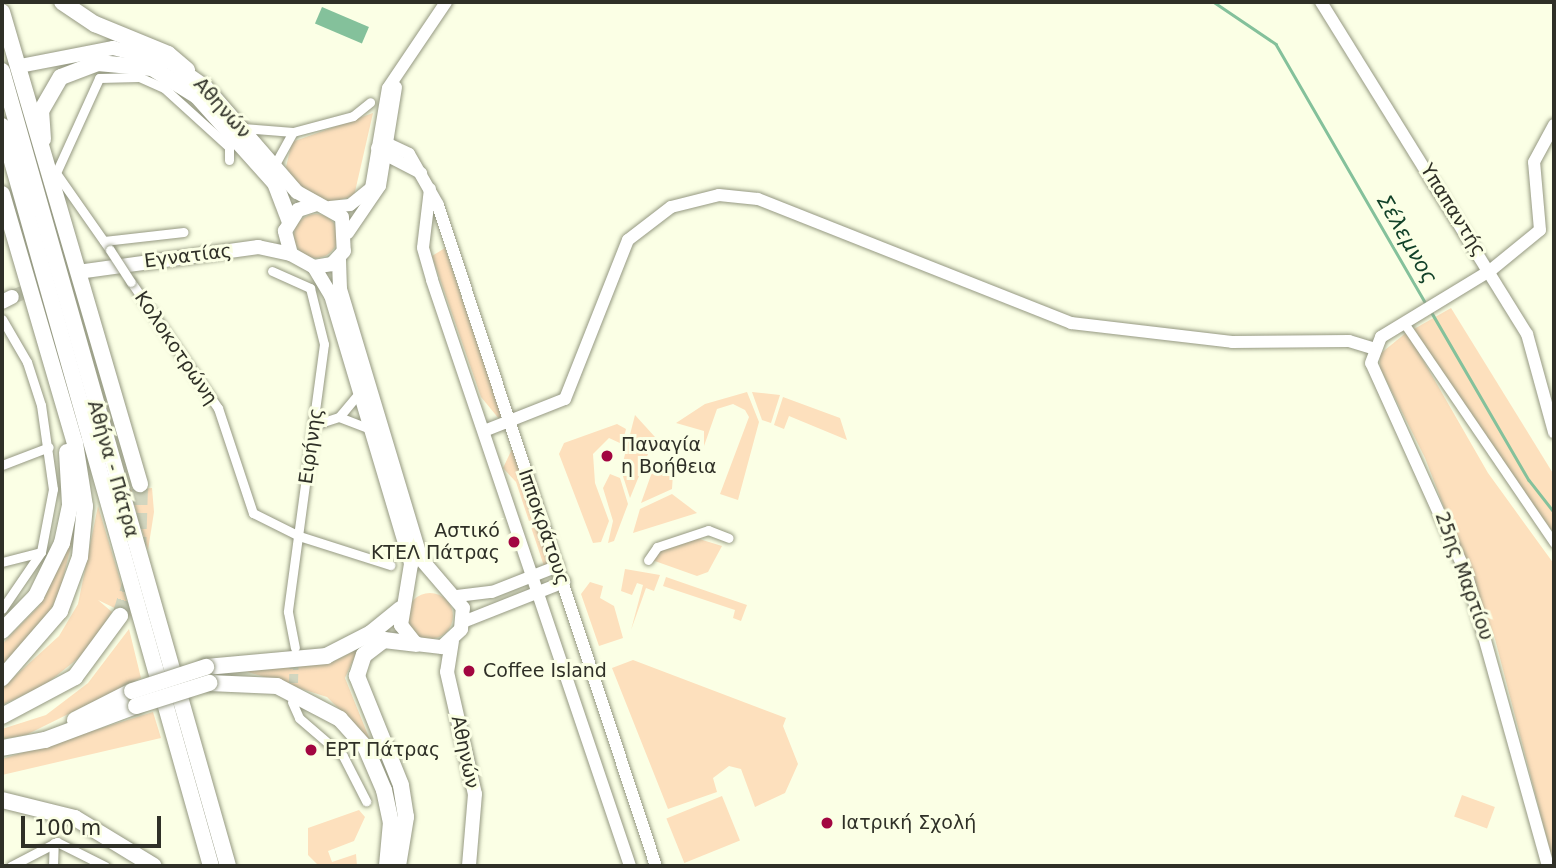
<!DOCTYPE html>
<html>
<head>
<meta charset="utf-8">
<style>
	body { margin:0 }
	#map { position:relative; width:1556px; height:868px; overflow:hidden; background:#fbffe5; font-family:"DejaVu Sans",sans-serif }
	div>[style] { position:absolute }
	.green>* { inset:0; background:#fde0bd; transform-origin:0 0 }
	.round { border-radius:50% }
	.water>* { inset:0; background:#84c19b; transform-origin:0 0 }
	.stream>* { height:2.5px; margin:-1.25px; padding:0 1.25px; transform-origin:1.25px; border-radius:1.25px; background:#84c19b }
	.street-tunnel>* { height:9px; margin-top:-4.5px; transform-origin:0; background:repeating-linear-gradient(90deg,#d2d6bf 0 9px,transparent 0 13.5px) }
	.primary-tunnel>* { height:14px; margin-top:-7px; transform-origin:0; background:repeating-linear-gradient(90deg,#d2d6bf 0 14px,transparent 0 21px) }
	.highway-tunnel>* { height:16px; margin-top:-8px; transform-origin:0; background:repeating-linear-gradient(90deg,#d2d6bf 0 16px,transparent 0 24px) }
	.roads { filter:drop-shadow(0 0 2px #959982) drop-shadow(0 0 2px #959982) }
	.street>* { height:9px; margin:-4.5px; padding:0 4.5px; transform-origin:4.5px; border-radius:4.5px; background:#fff }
	.secondary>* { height:12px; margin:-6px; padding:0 6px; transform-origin:6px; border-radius:6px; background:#fff }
	.primary>* { height:14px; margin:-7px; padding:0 7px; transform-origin:7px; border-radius:7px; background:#fff }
	.highway>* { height:16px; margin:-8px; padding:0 8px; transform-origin:8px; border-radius:8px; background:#fff }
	.bridges { filter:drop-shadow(0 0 2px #959982) drop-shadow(0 0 2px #959982) }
	.street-bridge>* { height:9px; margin:-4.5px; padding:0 4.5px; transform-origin:4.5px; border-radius:4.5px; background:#fff }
	.highway-bridge>* { height:16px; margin:-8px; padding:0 8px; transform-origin:8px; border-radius:8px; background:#fff }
	.dots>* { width:19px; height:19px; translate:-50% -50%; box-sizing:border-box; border:4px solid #fbffe5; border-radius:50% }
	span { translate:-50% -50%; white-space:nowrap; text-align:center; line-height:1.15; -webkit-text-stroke:6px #fbffe5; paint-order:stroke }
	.street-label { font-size:19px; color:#2f3027 }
	.poi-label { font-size:19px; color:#2f3027 }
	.left { translate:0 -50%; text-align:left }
	.right { translate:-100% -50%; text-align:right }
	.water-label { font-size:21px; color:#114128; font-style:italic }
	.frame { position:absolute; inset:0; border:4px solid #2f3027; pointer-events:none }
	.scale { position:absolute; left:21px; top:816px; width:140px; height:32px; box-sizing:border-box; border:4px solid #2f3027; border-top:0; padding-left:9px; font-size:21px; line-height:24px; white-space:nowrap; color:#2f3027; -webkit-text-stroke:5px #fbffe5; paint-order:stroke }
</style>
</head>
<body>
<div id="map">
	<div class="green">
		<div style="clip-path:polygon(373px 113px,354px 196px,331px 202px,303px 193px,286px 167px,292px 142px)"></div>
		<div class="round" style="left:294px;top:214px;width:44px;height:44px"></div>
		<div style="clip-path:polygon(445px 248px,502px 417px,500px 420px,481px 397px,432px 256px)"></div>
		<div style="clip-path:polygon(1451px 308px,1554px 475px,1554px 533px,1514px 483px,1414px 329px)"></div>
		<div style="clip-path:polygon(1407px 332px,1488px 473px,1554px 564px,1554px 866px,1495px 639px,1425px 458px,1380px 368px,1380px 354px)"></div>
		<div style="clip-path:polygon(747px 392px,759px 422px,738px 500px,720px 494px,749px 417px,745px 410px,733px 404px,717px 409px,704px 446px,704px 431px,676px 423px,705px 404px)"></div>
		<div style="clip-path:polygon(752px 392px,780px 395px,771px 423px,762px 420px)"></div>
		<div style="clip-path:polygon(783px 397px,840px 418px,847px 440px,789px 416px,784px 429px,774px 425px)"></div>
		<div style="clip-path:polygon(635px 415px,655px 437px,630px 498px,621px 470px)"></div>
		<div style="clip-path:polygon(617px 424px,626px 429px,622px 444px,609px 438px,593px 454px,595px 483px,609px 521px,601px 542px,593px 543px,559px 454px,564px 443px)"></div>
		<div style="clip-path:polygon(512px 449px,551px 563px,544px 566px,516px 482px,503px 468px)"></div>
		<div style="clip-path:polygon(674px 458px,672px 489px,641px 503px,656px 461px,671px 466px)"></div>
		<div style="clip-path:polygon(610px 474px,620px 478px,628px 504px,614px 541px,608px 543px,613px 521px,603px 488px)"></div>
		<div style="clip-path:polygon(152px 488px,154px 512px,148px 550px,130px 490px)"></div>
		<div style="clip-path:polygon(672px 494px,697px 513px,633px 533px,640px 509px)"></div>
		<div style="clip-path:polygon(98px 506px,131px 616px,98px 600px,112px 612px,86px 652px,45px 685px,2px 705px,2px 688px,59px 636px,78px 604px)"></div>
		<div style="clip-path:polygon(76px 525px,60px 591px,42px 627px,2px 672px,2px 644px,40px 605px)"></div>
		<div style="clip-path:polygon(696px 538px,722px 546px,708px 572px,697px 576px,652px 560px,657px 551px)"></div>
		<div style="clip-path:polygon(625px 569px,660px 575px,654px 591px,646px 588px,631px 630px,643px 585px,637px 583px,632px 595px,621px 591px)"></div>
		<div style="clip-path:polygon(666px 577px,747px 605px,741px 621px,733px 618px,735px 610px,663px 586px)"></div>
		<div style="clip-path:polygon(590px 582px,603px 586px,600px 598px,614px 606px,623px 638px,599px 646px,581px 594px)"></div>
		<div class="round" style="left:407px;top:593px;width:46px;height:46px"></div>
		<div style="clip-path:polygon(129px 629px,141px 678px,26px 735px,2px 739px,2px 729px,46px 715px,88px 683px)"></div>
		<div style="clip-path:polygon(358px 649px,345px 678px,370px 740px,327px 697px,242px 670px,333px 662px)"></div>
		<div style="clip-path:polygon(633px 660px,786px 718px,783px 726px,798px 764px,785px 793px,755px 807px,741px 769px,729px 766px,713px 778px,717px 792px,668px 809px,612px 668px)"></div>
		<div style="clip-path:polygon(153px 712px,161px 738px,2px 775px,2px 759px)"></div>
		<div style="left:1462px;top:795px;width:35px;height:23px;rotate:20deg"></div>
		<div style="left:722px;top:796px;width:48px;height:60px;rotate:68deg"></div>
		<div style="clip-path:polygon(359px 810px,365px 817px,354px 841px,328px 851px,332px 862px,356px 854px,357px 866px,319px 866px,308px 855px,308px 828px)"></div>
	</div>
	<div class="water">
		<div style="left:322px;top:7px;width:51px;height:18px;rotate:23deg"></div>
	</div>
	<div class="stream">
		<div style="left:1214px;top:2px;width:75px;rotate:34.1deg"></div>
		<div style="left:1276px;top:44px;width:300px;rotate:60deg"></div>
		<div style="left:1432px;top:313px;width:193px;rotate:59.9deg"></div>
		<div style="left:1529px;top:480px;width:41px;rotate:52deg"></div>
	</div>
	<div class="street-tunnel">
		<div style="left:293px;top:696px;width:38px;rotate:-88deg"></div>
	</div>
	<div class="primary-tunnel">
		<div style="left:12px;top:297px;width:47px;rotate:-21.1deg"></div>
	</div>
	<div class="highway-tunnel">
		<div style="left:138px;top:553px;width:69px;rotate:-88.3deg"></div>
		<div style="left:120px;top:616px;width:43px;rotate:-72.4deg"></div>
	</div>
	<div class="roads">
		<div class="street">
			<div style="left:243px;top:128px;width:50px;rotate:4.6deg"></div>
			<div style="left:293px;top:132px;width:62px;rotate:-14.9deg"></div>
			<div style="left:353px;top:116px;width:22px;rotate:-39deg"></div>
			<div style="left:274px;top:166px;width:38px;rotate:-61deg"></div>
			<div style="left:104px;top:241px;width:80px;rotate:-6.5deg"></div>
			<div style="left:110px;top:250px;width:94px;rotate:-125deg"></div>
			<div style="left:56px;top:173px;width:104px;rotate:-65.6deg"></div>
			<div style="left:99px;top:78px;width:40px;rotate:-1.4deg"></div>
			<div style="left:139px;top:77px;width:27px;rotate:24deg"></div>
			<div style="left:164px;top:88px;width:88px;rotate:42.2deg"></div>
			<div style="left:229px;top:147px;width:13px;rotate:90deg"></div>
			<div style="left:272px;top:271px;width:42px;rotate:24.1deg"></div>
			<div style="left:310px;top:288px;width:58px;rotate:76deg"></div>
			<div style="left:324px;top:344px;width:270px;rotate:97.7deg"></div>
			<div style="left:288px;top:612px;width:36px;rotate:79deg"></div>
			<div style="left:131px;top:282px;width:153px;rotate:55.4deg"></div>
			<div style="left:218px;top:408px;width:111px;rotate:71.6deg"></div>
			<div style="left:253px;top:513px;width:51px;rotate:26.6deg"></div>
			<div style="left:299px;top:536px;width:96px;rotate:17.7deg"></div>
			<div style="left:2px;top:319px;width:50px;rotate:59.8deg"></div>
			<div style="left:27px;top:362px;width:45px;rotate:72deg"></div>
			<div style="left:41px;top:405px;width:85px;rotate:81.9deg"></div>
			<div style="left:53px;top:489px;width:64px;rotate:100.8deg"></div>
			<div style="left:41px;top:552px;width:69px;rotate:124.4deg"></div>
			<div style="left:1404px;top:323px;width:266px;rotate:55.7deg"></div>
			<div style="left:339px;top:417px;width:33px;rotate:21deg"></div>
			<div style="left:314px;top:425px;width:26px;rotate:-18deg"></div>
			<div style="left:339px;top:417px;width:33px;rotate:-50deg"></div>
			<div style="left:2px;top:465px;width:50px;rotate:-21deg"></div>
			<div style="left:648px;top:560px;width:16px;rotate:-55deg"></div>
			<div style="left:657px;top:547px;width:54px;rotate:-18.4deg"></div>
			<div style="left:708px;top:530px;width:22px;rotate:21deg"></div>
			<div style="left:2px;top:562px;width:40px;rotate:-14.4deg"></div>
			<div style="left:292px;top:702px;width:17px;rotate:66deg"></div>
			<div style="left:299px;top:718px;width:58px;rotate:40.8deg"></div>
			<div style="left:343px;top:756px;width:51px;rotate:62.9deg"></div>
			<div style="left:11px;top:866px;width:52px;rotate:-27.6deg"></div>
			<div style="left:57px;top:842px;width:54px;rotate:26.6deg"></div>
			<div style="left:53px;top:866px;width:23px;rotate:-88deg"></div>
		</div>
		<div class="secondary">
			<div style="left:1321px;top:2px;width:391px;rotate:58.2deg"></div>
			<div style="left:1527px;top:334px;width:102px;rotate:74.6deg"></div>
			<div style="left:377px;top:148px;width:12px;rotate:-20deg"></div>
			<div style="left:388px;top:144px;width:23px;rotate:25deg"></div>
			<div style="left:409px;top:154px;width:59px;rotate:60.4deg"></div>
			<div style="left:438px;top:205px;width:696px;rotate:71.75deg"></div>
			<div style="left:382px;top:153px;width:44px;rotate:27.1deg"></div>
			<div style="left:430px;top:189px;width:59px;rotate:96.8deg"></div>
			<div style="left:423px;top:248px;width:33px;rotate:74deg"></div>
			<div style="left:432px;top:280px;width:619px;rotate:71.33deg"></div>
			<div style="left:330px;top:207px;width:20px;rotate:-6deg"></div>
			<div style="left:350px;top:205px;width:27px;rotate:-39deg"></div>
			<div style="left:371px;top:188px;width:101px;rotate:-80.4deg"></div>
			<div style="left:388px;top:88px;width:104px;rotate:-56deg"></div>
			<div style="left:348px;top:233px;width:57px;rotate:-55.8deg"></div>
			<div style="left:380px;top:186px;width:100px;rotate:-80.8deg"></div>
			<div style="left:484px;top:431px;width:87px;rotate:-21.6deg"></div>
			<div style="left:565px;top:399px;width:171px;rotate:-68.4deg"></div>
			<div style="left:628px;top:240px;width:54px;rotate:-37.5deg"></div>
			<div style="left:671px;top:207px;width:49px;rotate:-14deg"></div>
			<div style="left:719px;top:195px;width:39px;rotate:6deg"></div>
			<div style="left:758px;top:199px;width:337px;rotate:21.6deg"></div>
			<div style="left:1071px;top:323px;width:162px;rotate:6.7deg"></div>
			<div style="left:1232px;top:342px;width:117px;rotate:-0.5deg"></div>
			<div style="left:1349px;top:341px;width:24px;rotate:17deg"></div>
			<div style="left:457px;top:596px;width:35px;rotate:-7deg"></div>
			<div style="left:492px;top:592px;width:71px;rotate:-21.5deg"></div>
			<div style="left:463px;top:622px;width:109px;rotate:-21.6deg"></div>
			<div style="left:1548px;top:866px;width:304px;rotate:-105.6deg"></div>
			<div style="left:1466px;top:573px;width:230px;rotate:-114.3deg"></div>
			<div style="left:1371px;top:363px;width:28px;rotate:-69deg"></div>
			<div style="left:1381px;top:337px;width:129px;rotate:-31.3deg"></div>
			<div style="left:1491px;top:270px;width:63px;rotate:-39.2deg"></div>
			<div style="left:1540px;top:230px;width:68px;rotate:-95deg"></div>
			<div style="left:1534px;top:162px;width:42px;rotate:-61.6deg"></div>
		</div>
		<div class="primary">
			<div style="left:25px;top:65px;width:90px;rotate:-10.9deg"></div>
			<div style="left:113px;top:48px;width:59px;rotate:13.8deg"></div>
			<div style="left:170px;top:62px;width:44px;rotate:34.8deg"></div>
			<div style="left:206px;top:87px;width:139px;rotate:49.1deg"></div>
			<div style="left:297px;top:192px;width:51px;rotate:29.1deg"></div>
			<div style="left:342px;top:217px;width:34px;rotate:87deg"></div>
			<div style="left:344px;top:251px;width:18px;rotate:133deg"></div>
			<div style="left:332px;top:264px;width:18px;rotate:171deg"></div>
			<div style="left:314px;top:267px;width:26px;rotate:-151deg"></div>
			<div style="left:291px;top:254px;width:24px;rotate:-105deg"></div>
			<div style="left:285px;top:231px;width:25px;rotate:-58deg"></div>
			<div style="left:298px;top:210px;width:20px;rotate:-18deg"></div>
			<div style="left:314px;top:267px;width:33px;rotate:59deg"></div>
			<div style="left:331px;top:295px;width:281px;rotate:73.4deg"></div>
			<div style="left:411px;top:564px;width:62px;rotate:99.3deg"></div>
			<div style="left:401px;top:625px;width:24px;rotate:52deg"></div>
			<div style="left:416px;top:644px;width:26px;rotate:7deg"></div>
			<div style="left:442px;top:647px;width:26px;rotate:-43deg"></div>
			<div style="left:461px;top:629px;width:21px;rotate:-85deg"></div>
			<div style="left:463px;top:608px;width:65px;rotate:-130.6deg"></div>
			<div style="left:421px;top:559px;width:282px;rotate:-106.7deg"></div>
			<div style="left:340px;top:289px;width:31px;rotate:-92deg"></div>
			<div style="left:85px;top:271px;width:175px;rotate:-7.9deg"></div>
			<div style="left:258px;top:247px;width:34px;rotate:12deg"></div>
			<div style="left:2px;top:302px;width:11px;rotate:-27deg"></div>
			<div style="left:452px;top:641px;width:31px;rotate:99deg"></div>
			<div style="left:447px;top:672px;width:125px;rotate:77.1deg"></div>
			<div style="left:475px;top:794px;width:72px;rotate:94.8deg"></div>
		</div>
		<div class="highway">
			<div style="left:62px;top:2px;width:40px;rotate:34deg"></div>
			<div style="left:95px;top:24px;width:79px;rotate:22.3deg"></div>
			<div style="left:168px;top:54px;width:25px;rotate:40deg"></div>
			<div style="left:2px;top:12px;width:492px;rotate:73.7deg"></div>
			<div style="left:2px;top:71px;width:826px;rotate:74.13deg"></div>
			<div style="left:2px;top:126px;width:769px;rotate:74.23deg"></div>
			<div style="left:43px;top:139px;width:28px;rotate:-94deg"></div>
			<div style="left:41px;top:111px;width:39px;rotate:-60deg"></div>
			<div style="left:61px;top:77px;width:40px;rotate:-21deg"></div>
			<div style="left:98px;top:63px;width:54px;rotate:5.3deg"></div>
			<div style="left:152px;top:68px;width:53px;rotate:31.9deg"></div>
			<div style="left:197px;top:96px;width:117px;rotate:48.1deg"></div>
			<div style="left:275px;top:183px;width:40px;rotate:69deg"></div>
			<div style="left:2px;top:194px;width:259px;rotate:73.7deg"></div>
			<div style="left:75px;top:443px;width:64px;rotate:81deg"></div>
			<div style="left:85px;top:506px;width:51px;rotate:95.6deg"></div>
			<div style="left:80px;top:557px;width:58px;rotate:110.3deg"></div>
			<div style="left:60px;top:611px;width:89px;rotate:130.9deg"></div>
			<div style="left:2px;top:631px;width:49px;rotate:-45.8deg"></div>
			<div style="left:36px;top:596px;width:59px;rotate:-63.9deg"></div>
			<div style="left:62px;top:543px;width:40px;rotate:-78deg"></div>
			<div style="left:70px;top:504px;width:52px;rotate:-93.3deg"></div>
			<div style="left:206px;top:667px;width:121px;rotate:-5.2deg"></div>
			<div style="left:326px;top:656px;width:51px;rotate:-27.1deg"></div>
			<div style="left:371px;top:633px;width:38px;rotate:-39deg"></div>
			<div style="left:209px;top:683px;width:68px;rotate:2.5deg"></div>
			<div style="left:277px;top:686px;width:71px;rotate:27.6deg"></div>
			<div style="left:340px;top:719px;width:39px;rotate:48deg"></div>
			<div style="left:366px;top:748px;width:46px;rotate:66.8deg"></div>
			<div style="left:384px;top:790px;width:33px;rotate:78deg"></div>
			<div style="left:391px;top:822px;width:44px;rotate:95.2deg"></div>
			<div style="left:2px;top:716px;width:83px;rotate:-28.1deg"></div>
			<div style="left:75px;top:677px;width:76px;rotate:-53.6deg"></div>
			<div style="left:75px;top:720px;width:64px;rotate:-27deg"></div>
			<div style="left:2px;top:748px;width:44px;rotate:-10.5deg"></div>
			<div style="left:45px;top:740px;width:97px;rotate:-20.5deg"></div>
			<div style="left:2px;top:800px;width:75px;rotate:13.9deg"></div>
			<div style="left:75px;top:818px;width:92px;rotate:31.3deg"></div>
			<div style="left:398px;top:866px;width:50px;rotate:-80.7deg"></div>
			<div style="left:406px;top:817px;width:32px;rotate:-99deg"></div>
			<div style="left:401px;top:785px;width:118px;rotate:-112deg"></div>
			<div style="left:357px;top:676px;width:22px;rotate:-72deg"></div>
			<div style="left:364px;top:655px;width:25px;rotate:-37deg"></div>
			<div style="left:384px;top:640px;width:32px;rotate:7deg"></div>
		</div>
	</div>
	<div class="bridges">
		<div class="street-bridge">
			<div style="left:110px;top:250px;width:38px;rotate:57deg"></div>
		</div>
		<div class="highway-bridge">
			<div style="left:132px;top:691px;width:78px;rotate:-18deg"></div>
			<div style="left:136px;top:706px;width:77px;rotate:-17.5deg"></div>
		</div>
	</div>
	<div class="dots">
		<div style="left:607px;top:456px;background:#a20641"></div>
		<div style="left:514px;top:542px;background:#a20641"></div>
		<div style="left:469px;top:671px;background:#a20641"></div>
		<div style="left:311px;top:750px;background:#a20641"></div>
		<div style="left:827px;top:823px;background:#a20641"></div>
	</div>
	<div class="street-label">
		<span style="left:222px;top:108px;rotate:48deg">Αθηνών</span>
		<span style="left:1453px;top:210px;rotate:58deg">Υπαπαντής</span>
		<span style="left:188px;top:256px;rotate:-7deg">Εγνατίας</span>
		<span style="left:176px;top:348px;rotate:56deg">Κολοκοτρώνη</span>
		<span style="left:311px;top:446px;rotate:-82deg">Ειρήνης</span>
		<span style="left:113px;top:469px;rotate:74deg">Αθήνα - Πάτρα</span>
		<span style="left:544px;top:527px;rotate:71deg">Ιπποκράτους</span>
		<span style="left:1464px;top:576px;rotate:70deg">25ης Μαρτίου</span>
		<span style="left:465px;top:752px;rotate:78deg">Αθηνών</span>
	</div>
	<div class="poi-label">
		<span class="left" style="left:621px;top:456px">Παναγία<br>η Βοήθεια</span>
		<span class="right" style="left:500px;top:542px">Αστικό<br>ΚΤΕΛ Πάτρας</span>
		<span class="left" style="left:483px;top:671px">Coffee Island</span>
		<span class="left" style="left:325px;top:750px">ΕΡΤ Πάτρας</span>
		<span class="left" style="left:841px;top:823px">Ιατρική Σχολή</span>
	</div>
	<div class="water-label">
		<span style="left:1407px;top:239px;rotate:60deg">Σέλεμνος</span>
	</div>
	<div class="frame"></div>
	<div class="scale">100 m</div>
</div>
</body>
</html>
